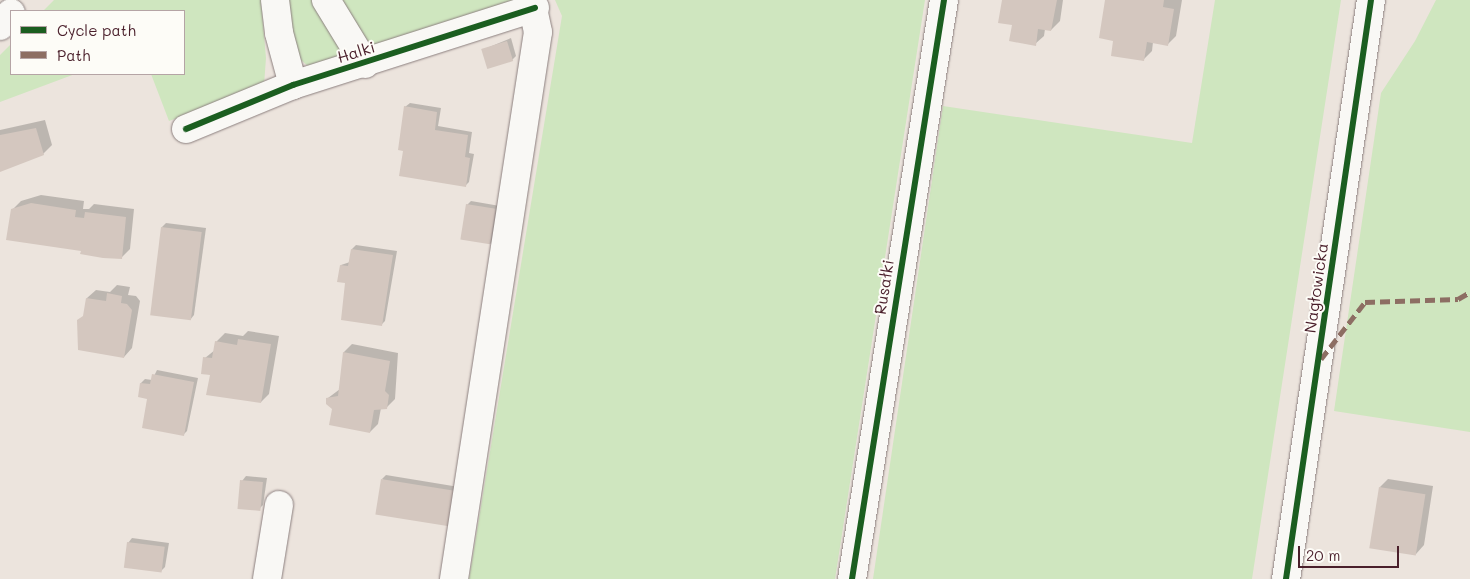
<!DOCTYPE html>
<html>
<head>
<meta charset="utf-8">
<style>
	body { margin:0 }
	#map { position:relative; width:1470px; height:579px; overflow:hidden; background:#ece4dd; font-family:Mali,sans-serif }
	div>[style] { position:absolute }
	.green>* { inset:0; background:#cfe6bf }
	.shadow>* { inset:0; background:#0003 }
	.building>* { inset:0; background:#d4c7bf; transform-origin:0 0 }
	.roads { filter:drop-shadow(0 0 1px #8b7f7e) drop-shadow(0 0 1px #8b7f7e) }
	.minor>* { height:28px; margin:-14px; padding:0 14px; transform-origin:14px; border-radius:14px; background:#f9f8f5 }
	.quiet>* { height:5px; margin-top:-2.5px; transform-origin:0; background:repeating-linear-gradient(90deg,#8d6e63 0 10px,transparent 0 15px) }
	.cycleway>* { height:6px; margin:-3px; padding:0 3px; transform-origin:3px; border-radius:3px; background:#1b5e20 }
	span { translate:-50% -50%; white-space:nowrap; text-align:center; line-height:1.15; -webkit-text-stroke:4px #fdfcf7; paint-order:stroke }
	.street-label { font-size:16px; color:#4a1f2b }
	.legend { position:absolute; left:10px; top:10px; width:175px; height:65px; box-sizing:border-box; background:#fdfcf7; border:1px solid #b5a4a5; margin:0; padding:6px 9px; list-style:none; font-size:15px; color:#4a1f2b }
	.legend li { display:flex; align-items:center; gap:10px; height:25px }
	.legend b { width:25px; border:1px solid #b5a4a5 }
	.scale { position:absolute; left:1298px; top:546px; width:101px; height:22px; box-sizing:border-box; border:2px solid #4a1f2b; border-top:0; padding-left:6px; font-size:15px; line-height:18px; white-space:nowrap; color:#4a1f2b; -webkit-text-stroke:4px #fdfcf7; paint-order:stroke }
</style>
</head>
<body>
<div id="map">
	<div class="green">
		<div style="clip-path:polygon(54px 0,261px 0,266px 58px,264px 85px,169px 121px,151px 74px,184px 74px,184px 11px,43px 11px)"></div>
		<div style="clip-path:polygon(283px 0,314px 0,344px 47px,343px 57px,309px 67px,301px 60px,295px 51px)"></div>
		<div style="clip-path:polygon(338px 0,516px 0,373px 48px)"></div>
		<div style="clip-path:polygon(555px 0,925px 0,835px 579px,469px 579px,562px 16px)"></div>
		<div style="clip-path:polygon(1215px 0,1341px 0,1252px 579px,873px 579px,943px 106px,1192px 143px)"></div>
		<div style="clip-path:polygon(1436px 0,1470px 0,1470px 432px,1334px 411px,1381px 93px,1415px 41px)"></div>
		<div style="clip-path:polygon(11px 44px,11px 74px,75px 74px,0 102px,0 55px)"></div>
	</div>
	<div class="shadow">
		<div style="clip-path:polygon(1003px 0,1063px 0,1060px 21px,1051px 30px,1045px 29px,1044px 36px,1035px 44px,1013px 24px)"></div>
		<div style="clip-path:polygon(1106px 0,1182px 0,1176px 36px,1168px 44px,1153px 42px,1152px 51px,1143px 60px,1114px 40px)"></div>
		<div style="clip-path:polygon(511px 38px,516px 56px,512px 60px,482px 50px)"></div>
		<div style="clip-path:polygon(410px 103px,441px 108px,438px 126px,472px 132px,469px 153px,474px 154px,469px 182px,465px 186px,405px 107px)"></div>
		<div style="clip-path:polygon(45px 120px,52px 145px,43px 154px,0 170px,0 130px)"></div>
		<div style="clip-path:polygon(41px 195px,84px 201px,83px 209px,89px 209px,94px 204px,134px 209px,130px 249px,122px 257px,82px 250px,12px 210px,21px 201px)"></div>
		<div style="clip-path:polygon(471px 201px,500px 206px,494px 240px,490px 244px,467px 205px)"></div>
		<div style="clip-path:polygon(166px 223px,206px 228px,194px 315px,190px 320px,162px 227px)"></div>
		<div style="clip-path:polygon(356px 245px,397px 251px,385px 321px,381px 325px,347px 282px,341px 265px,350px 262px,352px 249px)"></div>
		<div style="clip-path:polygon(117px 285px,130px 287px,128px 295px,136px 296px,140px 301px,132px 348px,124px 357px,85px 314px,87px 298px,96px 290px,110px 292px)"></div>
		<div style="clip-path:polygon(248px 331px,279px 336px,269px 394px,261px 402px,211px 374px,205px 358px,215px 350px,216px 342px,225px 333px,243px 336px)"></div>
		<div style="clip-path:polygon(352px 344px,398px 353px,395px 399px,386px 408px,381px 408px,378px 424px,370px 432px,334px 408px,328px 398px,340px 389px,344px 352px)"></div>
		<div style="clip-path:polygon(157px 370px,198px 378px,187px 431px,183px 435px,148px 398px,139px 396px,141px 383px,145px 379px,152px 380px)"></div>
		<div style="clip-path:polygon(386px 475px,459px 487px,450px 525px,382px 479px)"></div>
		<div style="clip-path:polygon(246px 476px,267px 478px,263px 505px,259px 509px,242px 481px)"></div>
		<div style="clip-path:polygon(1388px 479px,1433px 486px,1424px 545px,1416px 554px,1380px 487px)"></div>
		<div style="clip-path:polygon(132px 538px,169px 543px,165px 567px,161px 571px,128px 543px)"></div>
	</div>
	<div class="building">
		<div style="clip-path:polygon(1002px 0,1057px 0,1051px 31px,1038px 29px,1036px 46px,1009px 41px,1012px 25px,998px 23px)"></div>
		<div style="clip-path:polygon(1105px 0,1164px 0,1163px 7px,1174px 9px,1168px 46px,1147px 42px,1144px 61px,1111px 56px,1113px 41px,1099px 38px)"></div>
		<div style="left:507px;top:41px;width:21px;height:27px;rotate:73deg"></div>
		<div style="clip-path:polygon(404px 106px,437px 112px,435px 130px,468px 135px,465px 157px,470px 158px,466px 187px,399px 176px,403px 151px,398px 150px)"></div>
		<div style="clip-path:polygon(36px 128px,44px 155px,0 172px,0 135px)"></div>
		<div style="clip-path:polygon(31px 203px,76px 210px,75px 217px,84px 218px,85px 212px,126px 217px,122px 259px,103px 258px,80px 254px,81px 251px,6px 240px,11px 209px)"></div>
		<div style="left:466px;top:204px;width:30px;height:36px;rotate:9deg"></div>
		<div style="left:161px;top:227px;width:41px;height:89px;rotate:7deg"></div>
		<div style="clip-path:polygon(351px 249px,393px 255px,382px 326px,341px 320px,345px 283px,337px 282px,340px 265px,348px 266px)"></div>
		<div style="clip-path:polygon(107px 293px,122px 296px,121px 303px,127px 304px,132px 310px,124px 358px,78px 350px,77px 320px,83px 316px,86px 298px,106px 301px)"></div>
		<div style="clip-path:polygon(238px 339px,271px 344px,261px 403px,206px 395px,210px 375px,201px 374px,203px 357px,212px 358px,215px 341px,237px 345px)"></div>
		<div style="clip-path:polygon(343px 352px,390px 361px,385px 391px,389px 395px,387px 409px,374px 410px,370px 433px,329px 425px,332px 409px,326px 404px,326px 398px,338px 396px)"></div>
		<div style="clip-path:polygon(152px 374px,194px 382px,184px 436px,142px 428px,147px 399px,138px 397px,140px 383px,150px 384px)"></div>
		<div style="left:381px;top:479px;width:76px;height:36px;rotate:9deg"></div>
		<div style="left:240px;top:480px;width:23px;height:29px;rotate:5deg"></div>
		<div style="left:1379px;top:487px;width:47px;height:62px;rotate:9deg"></div>
		<div style="left:127px;top:542px;width:38px;height:26px;rotate:7deg"></div>
	</div>
	<div class="roads">
		<div class="minor">
			<div style="left:275px;top:0;width:33px;rotate:83deg"></div>
			<div style="left:279px;top:33px;width:54px;rotate:74.9deg"></div>
			<div style="left:326px;top:0;width:75px;rotate:58.6deg"></div>
			<div style="left:0;top:26px;width:17px;rotate:-50deg"></div>
			<div style="left:186px;top:129px;width:116px;rotate:-22.4deg"></div>
			<div style="left:293px;top:85px;width:254px;rotate:-17.7deg"></div>
			<div style="left:267px;top:579px;width:75px;rotate:-80.8deg"></div>
			<div style="left:454px;top:579px;width:553px;rotate:-81.27deg"></div>
			<div style="left:538px;top:32px;width:33px;rotate:-102deg"></div>
			<div style="left:852px;top:579px;width:586px;rotate:-80.97deg"></div>
			<div style="left:1286px;top:579px;width:585px;rotate:-81.65deg"></div>
		</div>
	</div>
	<div class="quiet">
		<div style="left:1321px;top:359px;width:72px;rotate:-52.3deg"></div>
		<div style="left:1365px;top:302px;width:93px;rotate:-1.8deg"></div>
		<div style="left:1458px;top:299px;width:14px;rotate:-30deg"></div>
	</div>
	<div class="cycleway">
		<div style="left:186px;top:129px;width:116px;rotate:-22.4deg"></div>
		<div style="left:293px;top:85px;width:254px;rotate:-17.7deg"></div>
		<div style="left:852px;top:579px;width:586px;rotate:-80.97deg"></div>
		<div style="left:1286px;top:579px;width:585px;rotate:-81.65deg"></div>
	</div>
	<div class="street-label">
		<span style="left:356px;top:52px;rotate:-17deg">Halki</span>
		<span style="left:884px;top:287px;rotate:-81deg">Rusałki</span>
		<span style="left:1316px;top:288px;rotate:-82deg">Nagłowicka</span>
	</div>
	<ul class="legend">
	<li><b style="height:6px;background:#1b5e20"></b>Cycle path</li>
	<li><b style="height:6px;background:#8d6e63"></b>Path</li>
	</ul>
	<div class="scale">20 m</div>
</div>
</body>
</html>
